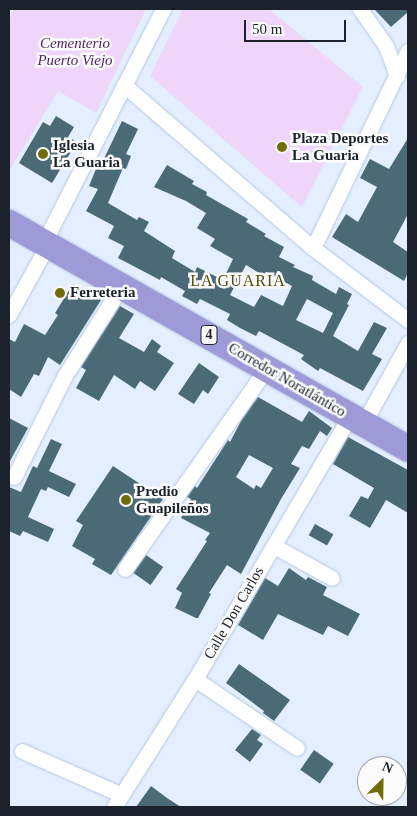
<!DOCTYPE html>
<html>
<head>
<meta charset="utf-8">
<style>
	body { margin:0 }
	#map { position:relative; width:417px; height:816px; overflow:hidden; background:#e3efff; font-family:Georgia,serif }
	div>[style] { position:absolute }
	.green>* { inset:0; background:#efd5f9 }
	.building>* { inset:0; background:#4b6a78; transform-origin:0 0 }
	.roads { filter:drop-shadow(0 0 1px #b2c5df) drop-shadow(0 0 1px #b2c5df) }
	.minor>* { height:15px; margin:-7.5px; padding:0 7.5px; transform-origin:7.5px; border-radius:7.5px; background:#fff }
	.trunk>* { height:26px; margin:-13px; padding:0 13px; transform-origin:13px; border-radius:13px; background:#9e9ad7 }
	.dots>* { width:14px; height:14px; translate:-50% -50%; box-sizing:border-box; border:2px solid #fbfbfb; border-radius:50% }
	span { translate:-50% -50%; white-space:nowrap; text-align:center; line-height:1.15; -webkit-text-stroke:5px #fbfbfb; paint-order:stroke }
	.shield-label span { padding:1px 4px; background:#fbfbfb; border:1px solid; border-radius:4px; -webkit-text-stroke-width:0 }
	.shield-label { font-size:14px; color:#1b222b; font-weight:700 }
	.park-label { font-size:15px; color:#4f1d60; font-style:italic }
	.poi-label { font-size:15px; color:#1b222b; font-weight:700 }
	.left { translate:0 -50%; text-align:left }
	.street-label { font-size:15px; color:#1b222b }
	.neighbourhood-label { font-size:16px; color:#4f4c0e; letter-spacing:1px }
	.frame { position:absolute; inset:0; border:10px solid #1b222b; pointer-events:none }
	.north { position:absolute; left:357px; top:756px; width:50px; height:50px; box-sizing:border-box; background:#fbfbfb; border:1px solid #a1a4a8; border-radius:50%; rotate:23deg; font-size:14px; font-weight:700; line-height:20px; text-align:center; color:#1b222b }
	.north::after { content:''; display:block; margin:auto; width:18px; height:22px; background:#706c0a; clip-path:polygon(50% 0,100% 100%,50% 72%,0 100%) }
	.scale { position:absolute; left:244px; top:20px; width:102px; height:22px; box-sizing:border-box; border:2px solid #1b222b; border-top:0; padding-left:6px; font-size:15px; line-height:18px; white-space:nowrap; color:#1b222b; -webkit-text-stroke:4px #fbfbfb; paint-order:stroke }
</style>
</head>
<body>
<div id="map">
	<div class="green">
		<div style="clip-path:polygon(15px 9px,146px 9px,96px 113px,58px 91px,9px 171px,9px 18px)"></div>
		<div style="clip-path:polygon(183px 9px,269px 9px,363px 87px,302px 207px,150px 76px)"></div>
	</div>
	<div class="building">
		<div style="clip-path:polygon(374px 9px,408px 9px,408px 12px,391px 27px)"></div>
		<div style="clip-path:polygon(56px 116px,74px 127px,68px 137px,77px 142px,52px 183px,19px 163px,43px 122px,50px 126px)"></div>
		<div style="clip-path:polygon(evenodd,122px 121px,138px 129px,126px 154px,131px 156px,126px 169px,123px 168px,108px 203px,137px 220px,139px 217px,149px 222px,144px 231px,175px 251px,172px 258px,195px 272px,197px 267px,223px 280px,233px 259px,210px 246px,215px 239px,197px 228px,206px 213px,186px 201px,154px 187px,167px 165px,194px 181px,192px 184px,207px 192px,206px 195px,248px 219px,246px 222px,266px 234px,264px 236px,284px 247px,279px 257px,295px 265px,293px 267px,313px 276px,312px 280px,336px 294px,339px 287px,352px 294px,347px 304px,349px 305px,333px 336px,358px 351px,374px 322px,387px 328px,372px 354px,382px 359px,363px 391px,320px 368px,318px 371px,301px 359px,304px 355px,259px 331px,256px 336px,240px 328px,227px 320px,230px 314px,200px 299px,197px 304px,182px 296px,185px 291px,161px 277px,160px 280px,118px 258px,124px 246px,108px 238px,114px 226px,86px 211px,98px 189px,89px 186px,98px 164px,101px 165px,122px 121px,246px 265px,264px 276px,266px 272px,292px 286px,283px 306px,261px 295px,254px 307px,230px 295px,246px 265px,122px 121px,307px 299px,333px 313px,323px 333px,296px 320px,307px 299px)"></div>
		<div style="clip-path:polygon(408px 138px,408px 214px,393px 242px,408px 252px,408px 273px,404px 281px,332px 237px,346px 214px,358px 222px,377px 187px,360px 178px,370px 159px,389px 169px)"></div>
		<div style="clip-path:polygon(73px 284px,101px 300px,60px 365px,48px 357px,39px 376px,34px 374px,21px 397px,9px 389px,9px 339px,15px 342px,24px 324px,45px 335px,58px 315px,55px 313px)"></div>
		<div style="clip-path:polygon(120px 306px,134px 314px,119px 338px,144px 352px,152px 339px,161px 346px,157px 352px,174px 363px,155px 391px,140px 381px,135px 389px,114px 375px,99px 401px,76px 388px,86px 370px,81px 367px)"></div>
		<div style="clip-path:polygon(199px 363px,219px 377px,208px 394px,203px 390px,194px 404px,178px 394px)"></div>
		<div style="clip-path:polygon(evenodd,258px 397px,302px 422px,309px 411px,332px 428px,327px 436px,320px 431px,309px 449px,302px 446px,291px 464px,300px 468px,281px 499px,241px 574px,227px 565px,209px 593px,211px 594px,198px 618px,196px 618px,175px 608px,182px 593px,176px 589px,207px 541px,205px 540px,210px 533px,181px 518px,191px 499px,187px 497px,195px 486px,197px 488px,228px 440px,230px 442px,241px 421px,258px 397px,249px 455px,273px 468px,261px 488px,256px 485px,254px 489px,236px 477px,249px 455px)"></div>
		<div style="clip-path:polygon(9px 418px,28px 428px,9px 463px)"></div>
		<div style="clip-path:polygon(348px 437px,408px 470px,408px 513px,386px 500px,370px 528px,349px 516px,361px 496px,368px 499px,374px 488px,333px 464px)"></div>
		<div style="clip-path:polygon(51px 439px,62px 444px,49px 471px,76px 484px,69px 497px,48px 487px,46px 491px,41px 489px,28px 517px,54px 529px,48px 542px,23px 531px,20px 536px,9px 531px,9px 487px,21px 492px,33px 466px,37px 468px)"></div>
		<div style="clip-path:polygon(113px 466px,163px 499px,111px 575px,92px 564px,95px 559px,72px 546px,83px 525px,76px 521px)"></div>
		<div style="left:315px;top:524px;width:21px;height:13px;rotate:29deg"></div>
		<div style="left:146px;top:555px;width:21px;height:22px;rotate:35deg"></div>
		<div style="clip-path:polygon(289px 568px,306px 580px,308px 577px,327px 587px,323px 595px,360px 614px,348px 636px,328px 626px,323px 635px,278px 614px,263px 640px,238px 625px,265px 578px,278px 586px)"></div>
		<div style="clip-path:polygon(239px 664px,290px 700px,274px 721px,263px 713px,264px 711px,226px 683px)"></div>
		<div style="clip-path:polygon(252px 729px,261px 735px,257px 740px,263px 744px,250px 762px,235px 750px)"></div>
		<div style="left:314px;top:750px;width:24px;height:24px;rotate:35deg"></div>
		<div style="clip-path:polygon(151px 786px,167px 798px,181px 807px,136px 807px)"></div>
	</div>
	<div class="roads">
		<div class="minor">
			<div style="left:360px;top:9px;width:45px;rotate:54.9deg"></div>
			<div style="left:386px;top:46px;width:32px;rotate:70deg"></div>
			<div style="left:124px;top:85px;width:250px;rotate:40.8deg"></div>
			<div style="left:313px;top:248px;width:119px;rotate:37.2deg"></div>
			<div style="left:44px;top:242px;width:262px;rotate:-62.9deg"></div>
			<div style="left:313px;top:248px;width:219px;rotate:-64.3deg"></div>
			<div style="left:9px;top:315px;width:81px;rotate:-61.2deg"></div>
			<div style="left:363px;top:424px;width:93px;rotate:-60.9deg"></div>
			<div style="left:14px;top:477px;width:112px;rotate:-63.4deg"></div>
			<div style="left:64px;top:377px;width:109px;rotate:-57.8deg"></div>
			<div style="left:274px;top:546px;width:66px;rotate:28.9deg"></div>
			<div style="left:125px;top:569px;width:246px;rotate:-54.8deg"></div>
			<div style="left:195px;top:679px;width:123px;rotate:34.1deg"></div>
			<div style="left:22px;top:751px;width:109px;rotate:23.7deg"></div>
			<div style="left:114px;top:807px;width:151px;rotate:-57.7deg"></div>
			<div style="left:195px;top:679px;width:305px;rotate:-59.5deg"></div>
		</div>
		<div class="trunk">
			<div style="left:9px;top:223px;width:459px;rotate:29.5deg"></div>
		</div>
	</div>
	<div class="dots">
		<div style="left:282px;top:147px;background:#706c0a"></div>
		<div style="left:43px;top:154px;background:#706c0a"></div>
		<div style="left:60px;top:293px;background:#706c0a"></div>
		<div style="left:126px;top:500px;background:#706c0a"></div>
	</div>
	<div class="shield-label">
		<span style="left:209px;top:335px">4</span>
	</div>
	<div class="park-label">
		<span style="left:75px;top:52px">Cementerio<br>Puerto Viejo</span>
	</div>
	<div class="poi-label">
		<span class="left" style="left:292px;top:147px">Plaza Deportes<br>La Guaria</span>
		<span class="left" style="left:53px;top:154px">Iglesia<br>La Guaria</span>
		<span class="left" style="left:70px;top:293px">Ferreteria</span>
		<span class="left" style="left:136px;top:500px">Predio<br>Guapileños</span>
	</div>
	<div class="street-label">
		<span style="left:287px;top:380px;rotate:30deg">Corredor Noratlántico</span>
		<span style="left:234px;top:613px;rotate:-60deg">Calle Don Carlos</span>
	</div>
	<div class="neighbourhood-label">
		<span style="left:238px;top:281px">LA GUARIA</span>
	</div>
	<div class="frame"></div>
	<div class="north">N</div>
	<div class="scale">50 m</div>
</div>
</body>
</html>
